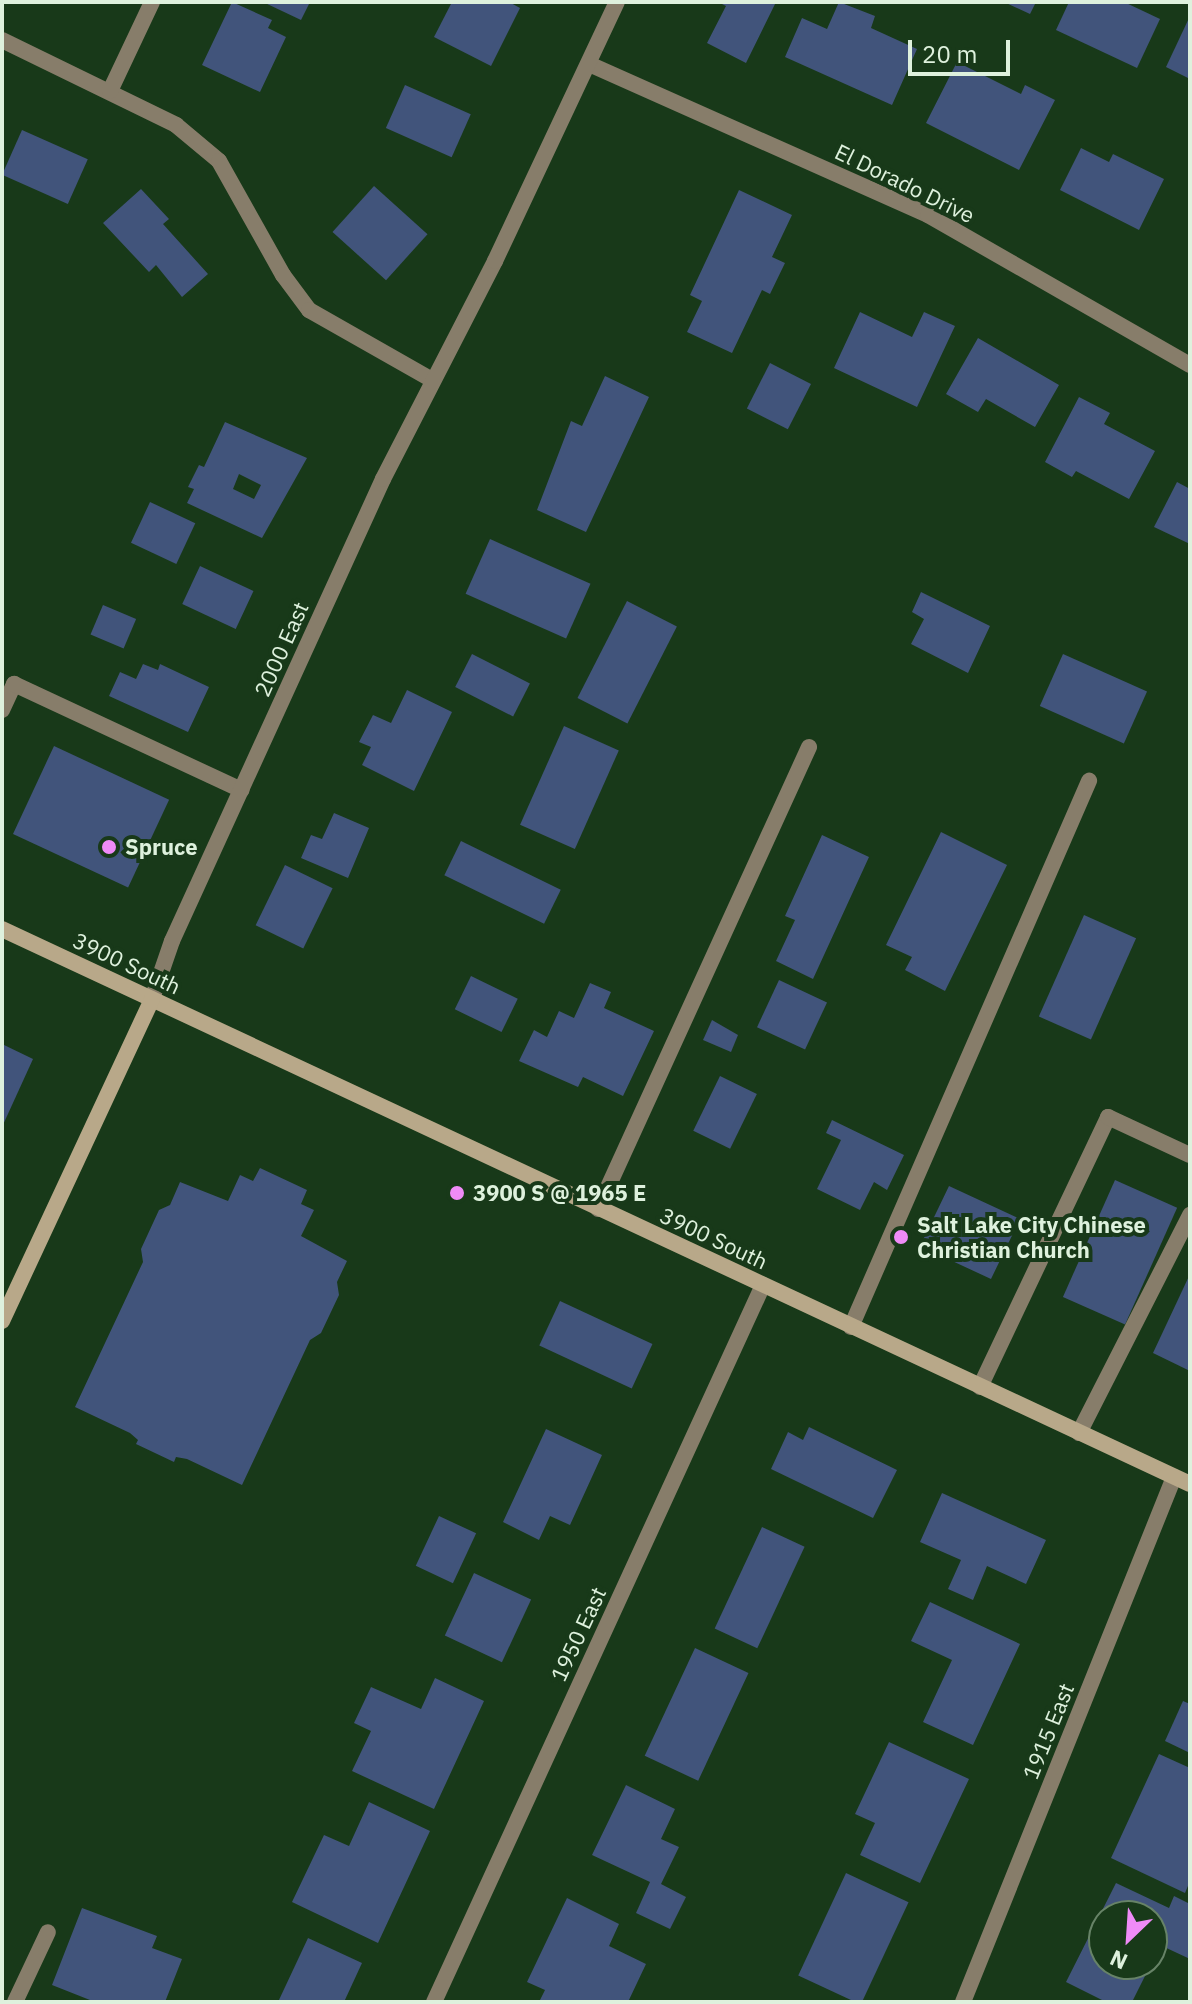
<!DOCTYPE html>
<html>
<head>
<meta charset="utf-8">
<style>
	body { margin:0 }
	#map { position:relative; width:1192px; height:2004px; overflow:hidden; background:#183919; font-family:"IBM Plex Sans",sans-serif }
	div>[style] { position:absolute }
	.building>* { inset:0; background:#41547b; transform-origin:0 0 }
	.lane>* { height:16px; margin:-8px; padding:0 8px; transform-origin:8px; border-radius:8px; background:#877d6a }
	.street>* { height:16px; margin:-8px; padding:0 8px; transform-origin:8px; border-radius:8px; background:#877d6a }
	.secondary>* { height:16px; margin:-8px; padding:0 8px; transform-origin:8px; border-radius:8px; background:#b8a889 }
	.dots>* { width:22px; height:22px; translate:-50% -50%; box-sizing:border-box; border:4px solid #183919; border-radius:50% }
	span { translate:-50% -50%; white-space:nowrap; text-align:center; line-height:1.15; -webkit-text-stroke:8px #183919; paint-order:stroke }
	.street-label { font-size:22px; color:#def1dd }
	.poi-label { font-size:22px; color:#def1dd; font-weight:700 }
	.left { translate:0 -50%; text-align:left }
	.frame { position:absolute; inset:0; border:4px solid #def1dd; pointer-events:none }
	.north { position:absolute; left:1088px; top:1900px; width:80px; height:80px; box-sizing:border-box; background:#183919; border:2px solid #678367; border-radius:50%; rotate:205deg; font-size:22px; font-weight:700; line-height:32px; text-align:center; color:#def1dd }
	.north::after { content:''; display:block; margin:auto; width:28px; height:36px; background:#ef8bf7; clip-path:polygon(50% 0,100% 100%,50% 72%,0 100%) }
	.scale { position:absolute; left:908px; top:40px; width:102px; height:36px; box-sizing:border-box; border:4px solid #def1dd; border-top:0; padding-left:10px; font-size:24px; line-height:28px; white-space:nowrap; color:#def1dd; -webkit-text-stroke:6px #183919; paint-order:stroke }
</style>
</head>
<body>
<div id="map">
	<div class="building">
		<div style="clip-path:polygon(232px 2px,272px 20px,268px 28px,286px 37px,260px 92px,202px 65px)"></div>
		<div style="clip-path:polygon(263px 2px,310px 2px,301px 20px)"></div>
		<div style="clip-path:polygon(452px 2px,509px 2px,520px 8px,491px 66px,434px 37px)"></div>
		<div style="clip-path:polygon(718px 2px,776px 2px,746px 63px,707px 43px,726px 6px)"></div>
		<div style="clip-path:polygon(839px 2px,875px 16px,871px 28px,917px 49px,892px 105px,785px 57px,802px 18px,827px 29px)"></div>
		<div style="clip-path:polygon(1004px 2px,1036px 2px,1030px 14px)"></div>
		<div style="clip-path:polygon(1069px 2px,1124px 2px,1160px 19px,1137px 68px,1056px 30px)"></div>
		<div style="clip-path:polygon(1190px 16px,1190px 79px,1166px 67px)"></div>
		<div style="clip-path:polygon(957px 62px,1021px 94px,1025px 85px,1055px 100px,1019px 170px,926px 123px)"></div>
		<div style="left:405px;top:85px;width:72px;height:47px;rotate:24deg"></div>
		<div style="left:22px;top:130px;width:72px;height:49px;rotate:24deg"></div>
		<div style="clip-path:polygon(1081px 148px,1109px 162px,1113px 154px,1164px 179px,1139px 230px,1060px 190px)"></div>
		<div style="left:374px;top:186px;width:72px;height:62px;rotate:42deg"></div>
		<div style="clip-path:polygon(141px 189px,169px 219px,163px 224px,208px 274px,182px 297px,156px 265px,149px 272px,103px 223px)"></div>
		<div style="clip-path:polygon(739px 190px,792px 215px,772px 257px,785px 263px,770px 294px,762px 290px,732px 353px,687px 332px,702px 301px,690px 295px)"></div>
		<div style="clip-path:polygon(860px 312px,912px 337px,924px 312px,955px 326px,917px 407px,834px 368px)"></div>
		<div style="clip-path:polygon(978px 338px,1059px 385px,1035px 427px,986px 399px,978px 412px,946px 394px)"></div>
		<div style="left:770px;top:363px;width:46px;height:51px;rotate:27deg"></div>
		<div style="clip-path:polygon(605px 376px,649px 397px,586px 532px,537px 510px,571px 421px,582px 426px)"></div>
		<div style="clip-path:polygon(1079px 397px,1110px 413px,1104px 424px,1155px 451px,1129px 499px,1076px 471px,1072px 477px,1045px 462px)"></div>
		<div style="clip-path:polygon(evenodd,225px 422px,307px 458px,262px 538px,187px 503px,194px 489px,188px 487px,199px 465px,204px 467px,225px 422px,239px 474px,261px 485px,254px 499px,233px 489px,239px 474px)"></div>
		<div style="clip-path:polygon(1177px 482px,1190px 489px,1190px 544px,1154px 527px)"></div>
		<div style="left:150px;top:502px;width:50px;height:45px;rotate:25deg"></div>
		<div style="left:490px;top:539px;width:110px;height:60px;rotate:24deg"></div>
		<div style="left:200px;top:566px;width:59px;height:42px;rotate:25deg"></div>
		<div style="clip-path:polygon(921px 592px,990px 626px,968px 673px,911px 644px,924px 619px,912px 612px)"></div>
		<div style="left:627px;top:601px;width:56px;height:109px;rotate:27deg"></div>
		<div style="left:103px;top:605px;width:36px;height:32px;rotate:23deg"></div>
		<div style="left:472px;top:654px;width:65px;height:37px;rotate:27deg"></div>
		<div style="left:1063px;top:654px;width:92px;height:57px;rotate:24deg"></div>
		<div style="clip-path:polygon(143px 664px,158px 670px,160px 664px,209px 687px,188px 732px,109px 696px,120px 672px,136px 679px)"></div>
		<div style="clip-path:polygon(407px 690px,452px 712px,414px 791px,362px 765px,371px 747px,359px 742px,373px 715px,391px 723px)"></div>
		<div style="left:564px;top:726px;width:60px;height:108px;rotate:24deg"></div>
		<div style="left:54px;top:746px;width:127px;height:97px;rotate:25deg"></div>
		<div style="clip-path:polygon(334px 813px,369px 828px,348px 878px,301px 858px,311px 835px,322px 839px)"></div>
		<div style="clip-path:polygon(941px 832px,1007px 865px,945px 991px,905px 970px,912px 957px,886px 945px)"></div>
		<div style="clip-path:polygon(822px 835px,869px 857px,813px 979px,776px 961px,795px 920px,785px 916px)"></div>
		<div style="left:461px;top:841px;width:111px;height:38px;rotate:26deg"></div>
		<div style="left:285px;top:865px;width:53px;height:67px;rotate:26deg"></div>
		<div style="left:1084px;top:915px;width:57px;height:111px;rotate:24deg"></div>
		<div style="left:471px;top:976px;width:52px;height:37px;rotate:26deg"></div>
		<div style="left:779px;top:980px;width:53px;height:52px;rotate:25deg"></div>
		<div style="clip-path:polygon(590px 983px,611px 992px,604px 1008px,654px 1031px,623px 1096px,583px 1077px,578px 1087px,519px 1061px,534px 1030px,547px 1037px,559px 1011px,574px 1018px)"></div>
		<div style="clip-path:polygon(712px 1020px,738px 1035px,731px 1052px,703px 1040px)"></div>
		<div style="clip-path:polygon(2px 1044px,33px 1059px,2px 1127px)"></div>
		<div style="left:720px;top:1076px;width:41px;height:61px;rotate:26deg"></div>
		<div style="clip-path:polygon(832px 1120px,904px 1155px,887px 1190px,874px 1182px,860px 1210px,817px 1189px,841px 1140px,826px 1133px)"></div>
		<div style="clip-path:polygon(260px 1168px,307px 1190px,301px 1204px,314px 1210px,301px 1236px,347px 1261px,337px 1282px,339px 1295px,321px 1333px,310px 1340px,242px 1485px,187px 1459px,176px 1457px,174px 1462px,136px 1444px,138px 1440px,130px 1433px,75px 1407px,143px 1262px,141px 1249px,159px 1210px,170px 1205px,180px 1182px,228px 1201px,240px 1175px,253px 1181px)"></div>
		<div style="left:1115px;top:1180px;width:68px;height:128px;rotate:24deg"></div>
		<div style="clip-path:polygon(949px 1186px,1020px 1219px,991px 1279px,935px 1253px,938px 1247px,923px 1240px)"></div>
		<div style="clip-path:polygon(1190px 1274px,1190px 1371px,1153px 1353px)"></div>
		<div style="left:560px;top:1301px;width:102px;height:49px;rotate:25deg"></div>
		<div style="clip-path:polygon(809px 1427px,897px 1470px,873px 1518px,771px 1469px,788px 1432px,803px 1440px)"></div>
		<div style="clip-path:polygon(546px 1429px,602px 1455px,570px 1525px,550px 1516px,539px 1540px,503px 1522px)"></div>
		<div style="clip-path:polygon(942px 1493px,1046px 1540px,1026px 1584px,987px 1566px,973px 1600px,948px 1589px,961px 1560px,920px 1542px)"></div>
		<div style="left:439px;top:1516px;width:41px;height:55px;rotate:25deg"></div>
		<div style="left:762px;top:1527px;width:47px;height:112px;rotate:25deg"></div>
		<div style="left:474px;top:1573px;width:63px;height:69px;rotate:25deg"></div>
		<div style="clip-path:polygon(930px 1602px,1020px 1644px,973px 1745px,923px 1722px,952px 1660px,911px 1641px)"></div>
		<div style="left:695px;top:1648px;width:59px;height:119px;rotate:25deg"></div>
		<div style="clip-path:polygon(435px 1678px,484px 1701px,434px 1809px,352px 1771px,371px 1731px,354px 1723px,371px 1687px,421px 1709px)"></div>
		<div style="clip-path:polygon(1183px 1701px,1190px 1704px,1190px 1753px,1165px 1741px)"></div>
		<div style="clip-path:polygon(889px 1742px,969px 1779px,920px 1883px,860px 1855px,875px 1823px,855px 1814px)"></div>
		<div style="clip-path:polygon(1159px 1754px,1190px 1768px,1190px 1881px,1185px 1893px,1111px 1858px)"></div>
		<div style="clip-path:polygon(626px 1785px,675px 1809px,661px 1839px,679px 1847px,661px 1884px,686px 1897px,670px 1929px,636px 1913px,650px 1882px,592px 1855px)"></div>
		<div style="clip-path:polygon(369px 1802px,430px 1831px,378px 1943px,292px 1902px,324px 1835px,349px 1846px)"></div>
		<div style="left:846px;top:1873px;width:69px;height:113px;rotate:25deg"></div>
		<div style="clip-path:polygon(1116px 1883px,1169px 1908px,1174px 1896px,1190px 1904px,1190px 1959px,1160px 1945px,1152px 1962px,1152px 1916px,1104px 1916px,1104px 1964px,1151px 1964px,1132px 2002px,1106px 2002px,1066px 1982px)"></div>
		<div style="clip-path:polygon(567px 1898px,619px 1924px,609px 1946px,646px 1964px,628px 2002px,539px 2002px,545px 1990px,527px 1982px)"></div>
		<div style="clip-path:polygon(82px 1908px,157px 1936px,152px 1948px,182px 1959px,165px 2002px,95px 2002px,52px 1985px)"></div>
		<div style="clip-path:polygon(308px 1938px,362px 1963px,344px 2002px,278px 2002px)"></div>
	</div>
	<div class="lane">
		<div style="left:2px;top:710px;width:29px;rotate:-65deg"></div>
		<div style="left:14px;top:684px;width:251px;rotate:25deg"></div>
		<div style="left:598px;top:1209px;width:508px;rotate:-65.45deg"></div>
		<div style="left:851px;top:1327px;width:596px;rotate:-66.45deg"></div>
		<div style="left:980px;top:1387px;width:299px;rotate:-64.6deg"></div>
		<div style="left:1108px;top:1117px;width:90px;rotate:24.9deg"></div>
		<div style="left:1079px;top:1433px;width:245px;rotate:-63deg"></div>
		<div style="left:15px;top:2002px;width:77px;rotate:-64.8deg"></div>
	</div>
	<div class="street">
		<div style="left:2px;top:40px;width:194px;rotate:26deg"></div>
		<div style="left:176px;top:125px;width:56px;rotate:39.9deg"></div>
		<div style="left:219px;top:161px;width:131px;rotate:60.7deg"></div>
		<div style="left:283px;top:275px;width:44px;rotate:53.4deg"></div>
		<div style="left:309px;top:310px;width:142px;rotate:29.6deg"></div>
		<div style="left:589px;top:64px;width:371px;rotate:24deg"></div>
		<div style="left:928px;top:215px;width:302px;rotate:29.8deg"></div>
		<div style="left:110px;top:91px;width:98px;rotate:-64.7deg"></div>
		<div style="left:152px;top:999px;width:61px;rotate:-71deg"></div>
		<div style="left:172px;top:941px;width:508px;rotate:-65.45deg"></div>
		<div style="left:383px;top:479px;width:245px;rotate:-62.8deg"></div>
		<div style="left:495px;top:261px;width:286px;rotate:-64.8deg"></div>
		<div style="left:434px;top:2002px;width:789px;rotate:-65.35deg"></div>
		<div style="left:963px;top:2002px;width:566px;rotate:-68.1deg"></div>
	</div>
	<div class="secondary">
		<div style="left:2px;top:929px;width:1311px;rotate:25.04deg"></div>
		<div style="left:2px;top:1321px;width:355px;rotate:-65deg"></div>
	</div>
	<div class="dots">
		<div style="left:109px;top:847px;background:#ef8bf7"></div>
		<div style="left:457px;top:1193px;background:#ef8bf7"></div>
		<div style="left:901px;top:1237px;background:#ef8bf7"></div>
	</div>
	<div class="street-label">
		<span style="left:905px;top:183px;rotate:26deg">El Dorado Drive</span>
		<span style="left:281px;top:649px;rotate:-66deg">2000 East</span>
		<span style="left:127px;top:963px;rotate:25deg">3900 South</span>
		<span style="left:714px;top:1238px;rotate:25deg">3900 South</span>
		<span style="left:578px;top:1634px;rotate:-65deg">1950 East</span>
		<span style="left:1048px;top:1731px;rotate:-68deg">1915 East</span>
	</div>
	<div class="poi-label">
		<span class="left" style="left:125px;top:847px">Spruce</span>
		<span class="left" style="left:473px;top:1193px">3900 S @ 1965 E</span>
		<span class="left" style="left:917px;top:1237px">Salt Lake City Chinese<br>Christian Church</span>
	</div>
	<div class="frame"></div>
	<div class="north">N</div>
	<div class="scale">20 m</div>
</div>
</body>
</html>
